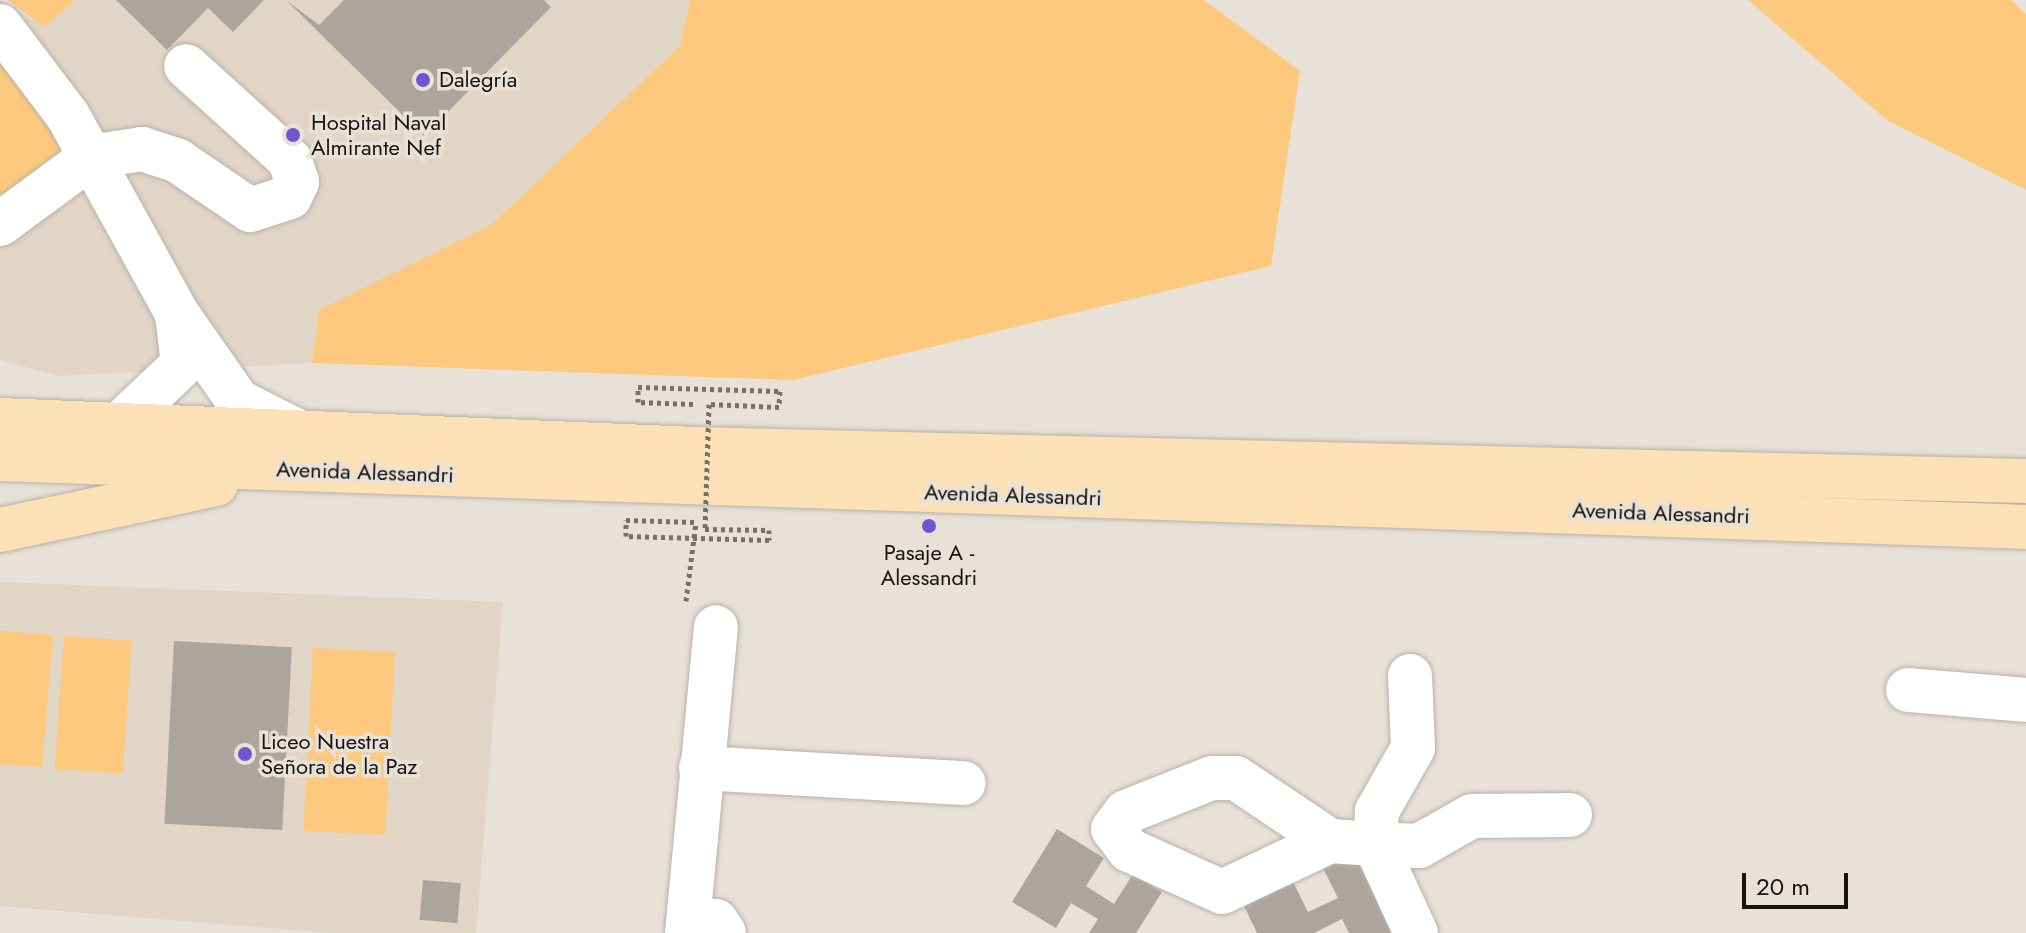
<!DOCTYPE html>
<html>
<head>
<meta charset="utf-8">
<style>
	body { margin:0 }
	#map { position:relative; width:2026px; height:933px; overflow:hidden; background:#e8e1d7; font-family:Jost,sans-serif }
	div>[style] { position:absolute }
	.built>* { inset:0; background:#e1d5c5 }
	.green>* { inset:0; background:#fcc97e; transform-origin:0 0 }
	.building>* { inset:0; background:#aca59c; transform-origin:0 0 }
	.path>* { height:5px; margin-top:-2.5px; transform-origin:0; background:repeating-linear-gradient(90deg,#75716a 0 4px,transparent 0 8px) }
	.roads { filter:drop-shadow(0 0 2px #b8b2a9) drop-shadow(0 0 2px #b8b2a9) }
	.minor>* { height:44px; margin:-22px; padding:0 22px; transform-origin:22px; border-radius:22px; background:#fff }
	.major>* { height:44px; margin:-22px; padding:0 22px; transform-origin:22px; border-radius:22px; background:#fce0b6 }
	.path-bridge>* { height:5px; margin-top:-2.5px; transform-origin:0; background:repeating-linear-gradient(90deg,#75716a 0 4px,transparent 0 8px) }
	.dots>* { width:22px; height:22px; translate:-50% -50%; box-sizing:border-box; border:4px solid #e8e1d7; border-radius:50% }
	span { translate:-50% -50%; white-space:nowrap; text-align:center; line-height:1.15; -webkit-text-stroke:7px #e8e1d7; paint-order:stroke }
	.poi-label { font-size:22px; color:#161310 }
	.left { translate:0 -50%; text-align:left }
	.street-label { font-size:22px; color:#161310 }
	.scale { position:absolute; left:1742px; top:873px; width:106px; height:36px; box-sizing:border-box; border:4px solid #161310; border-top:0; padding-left:10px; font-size:24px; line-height:28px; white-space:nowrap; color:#161310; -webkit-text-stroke:6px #e8e1d7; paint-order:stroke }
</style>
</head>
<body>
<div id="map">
	<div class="built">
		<div style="clip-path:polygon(0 0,44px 27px,75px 0,690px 0,680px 46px,492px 224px,319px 310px,312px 363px,59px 376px,0 360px)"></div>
		<div style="clip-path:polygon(0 582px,503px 602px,476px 933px,331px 933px,0 906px)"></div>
	</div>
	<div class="green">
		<div style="clip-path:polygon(8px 0,75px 0,44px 27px)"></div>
		<div style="clip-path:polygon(690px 0,1204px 0,1300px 71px,1271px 266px,793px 380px,312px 363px,319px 310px,492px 224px,680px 46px)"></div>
		<div style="clip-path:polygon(1748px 0,2011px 0,2026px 14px,2026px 190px,1888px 121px)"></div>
		<div style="clip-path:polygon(0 47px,67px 149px,0 206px)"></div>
		<div style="clip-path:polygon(0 631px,53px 635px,42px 767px,0 764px)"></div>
		<div style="left:64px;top:636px;width:68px;height:133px;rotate:4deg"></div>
		<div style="left:313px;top:648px;width:82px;height:183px;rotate:3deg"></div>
	</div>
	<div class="building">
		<div style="clip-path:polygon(116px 0,264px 0,233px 32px,208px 8px,167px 50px)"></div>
		<div style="clip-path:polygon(286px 0,319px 25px,344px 0,544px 0,551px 7px,424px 136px)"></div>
		<div style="left:174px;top:641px;width:118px;height:183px;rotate:3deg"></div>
		<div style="clip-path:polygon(1057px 829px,1104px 858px,1086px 886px,1114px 904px,1133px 874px,1162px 892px,1136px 933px,1089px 933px,1098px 919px,1071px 903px,1056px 928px,1012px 902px)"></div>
		<div style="clip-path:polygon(1353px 851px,1392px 933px,1349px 933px,1342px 919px,1314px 933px,1257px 933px,1244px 906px,1293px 882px,1308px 912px,1338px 898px,1322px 866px)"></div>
		<div style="left:423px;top:880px;width:38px;height:40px;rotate:5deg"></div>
	</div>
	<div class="path">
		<div style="left:686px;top:601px;width:80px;rotate:-82.8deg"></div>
	</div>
	<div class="roads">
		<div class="minor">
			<div style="left:0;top:26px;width:113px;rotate:52.9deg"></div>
			<div style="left:68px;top:116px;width:224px;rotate:61.1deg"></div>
			<div style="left:176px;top:312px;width:108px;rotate:55.1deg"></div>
			<div style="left:238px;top:401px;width:68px;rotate:26.9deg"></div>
			<div style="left:0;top:224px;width:113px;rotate:-36.4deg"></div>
			<div style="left:91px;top:157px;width:52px;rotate:-8.9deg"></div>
			<div style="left:142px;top:149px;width:38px;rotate:18deg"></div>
			<div style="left:178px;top:161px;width:87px;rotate:34.2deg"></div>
			<div style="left:250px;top:210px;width:42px;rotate:-18deg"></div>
			<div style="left:290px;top:197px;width:17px;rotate:-65deg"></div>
			<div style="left:297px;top:182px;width:23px;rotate:-108deg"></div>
			<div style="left:290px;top:160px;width:140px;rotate:-137.9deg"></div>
			<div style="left:119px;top:425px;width:88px;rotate:-43.6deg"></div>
			<div style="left:183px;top:364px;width:49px;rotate:-97deg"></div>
			<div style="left:1410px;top:676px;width:72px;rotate:87.6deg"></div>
			<div style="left:1413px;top:748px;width:73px;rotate:119.7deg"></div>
			<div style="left:1377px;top:811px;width:33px;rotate:93deg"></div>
			<div style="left:1375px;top:844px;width:44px;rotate:2.6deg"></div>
			<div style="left:1419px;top:846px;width:61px;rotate:-29.5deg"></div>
			<div style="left:1472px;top:816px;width:98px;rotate:-0.6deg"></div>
			<div style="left:1908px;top:690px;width:118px;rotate:4.8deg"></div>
			<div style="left:701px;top:768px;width:263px;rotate:3.3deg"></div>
			<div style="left:1330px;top:841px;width:119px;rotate:154.7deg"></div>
			<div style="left:1222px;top:892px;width:102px;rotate:-155.7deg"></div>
			<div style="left:1129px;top:850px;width:26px;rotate:-127deg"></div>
			<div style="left:1113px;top:829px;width:21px;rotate:-53deg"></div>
			<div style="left:1126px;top:812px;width:92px;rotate:-21.6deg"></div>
			<div style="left:1212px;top:778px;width:24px"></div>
			<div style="left:1236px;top:778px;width:113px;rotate:33.8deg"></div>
			<div style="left:1330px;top:841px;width:45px;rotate:3.8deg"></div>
			<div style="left:1375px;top:844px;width:98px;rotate:65.3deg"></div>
			<div style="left:689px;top:919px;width:27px;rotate:4deg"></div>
			<div style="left:716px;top:921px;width:14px;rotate:56deg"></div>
			<div style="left:687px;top:933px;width:307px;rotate:-84.6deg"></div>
		</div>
		<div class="major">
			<div style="left:0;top:420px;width:695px;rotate:2.39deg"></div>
			<div style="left:694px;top:449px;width:1332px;rotate:1.38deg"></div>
			<div style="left:0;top:459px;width:2027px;rotate:1.92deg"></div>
			<div style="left:0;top:530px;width:221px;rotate:-12deg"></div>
		</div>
	</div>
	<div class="path-bridge">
		<div style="left:693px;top:404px;width:55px;rotate:-177.9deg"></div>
		<div style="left:638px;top:402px;width:15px;rotate:-90deg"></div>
		<div style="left:638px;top:387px;width:142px;rotate:1.6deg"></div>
		<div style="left:780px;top:391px;width:16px;rotate:94deg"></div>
		<div style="left:779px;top:407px;width:70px;rotate:-177.5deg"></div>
		<div style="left:709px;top:404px;width:125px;rotate:91.8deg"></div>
		<div style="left:705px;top:529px;width:64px;rotate:0.9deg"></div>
		<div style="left:769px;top:530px;width:10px;rotate:90deg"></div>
		<div style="left:769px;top:540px;width:143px;rotate:-178.4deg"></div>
		<div style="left:626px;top:536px;width:16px;rotate:-90deg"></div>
		<div style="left:626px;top:520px;width:70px;rotate:1.6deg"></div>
	</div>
	<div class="dots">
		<div style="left:423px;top:80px;background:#6c57d1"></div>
		<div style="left:293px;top:135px;background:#6c57d1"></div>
		<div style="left:929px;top:526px;background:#6c57d1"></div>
		<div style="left:245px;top:754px;background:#6c57d1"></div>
	</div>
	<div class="poi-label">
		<span class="left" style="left:439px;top:80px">Dalegría</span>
		<span class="left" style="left:311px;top:135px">Hospital Naval<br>Almirante Nef</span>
		<span style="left:929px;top:565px">Pasaje A -<br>Alessandri</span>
		<span class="left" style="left:261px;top:754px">Liceo Nuestra<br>Señora de la Paz</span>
	</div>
	<div class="street-label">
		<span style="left:365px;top:472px;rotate:2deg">Avenida Alessandri</span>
		<span style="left:1013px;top:495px;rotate:2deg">Avenida Alessandri</span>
		<span style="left:1661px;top:513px;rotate:2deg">Avenida Alessandri</span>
	</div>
	<div class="scale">20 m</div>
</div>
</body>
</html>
